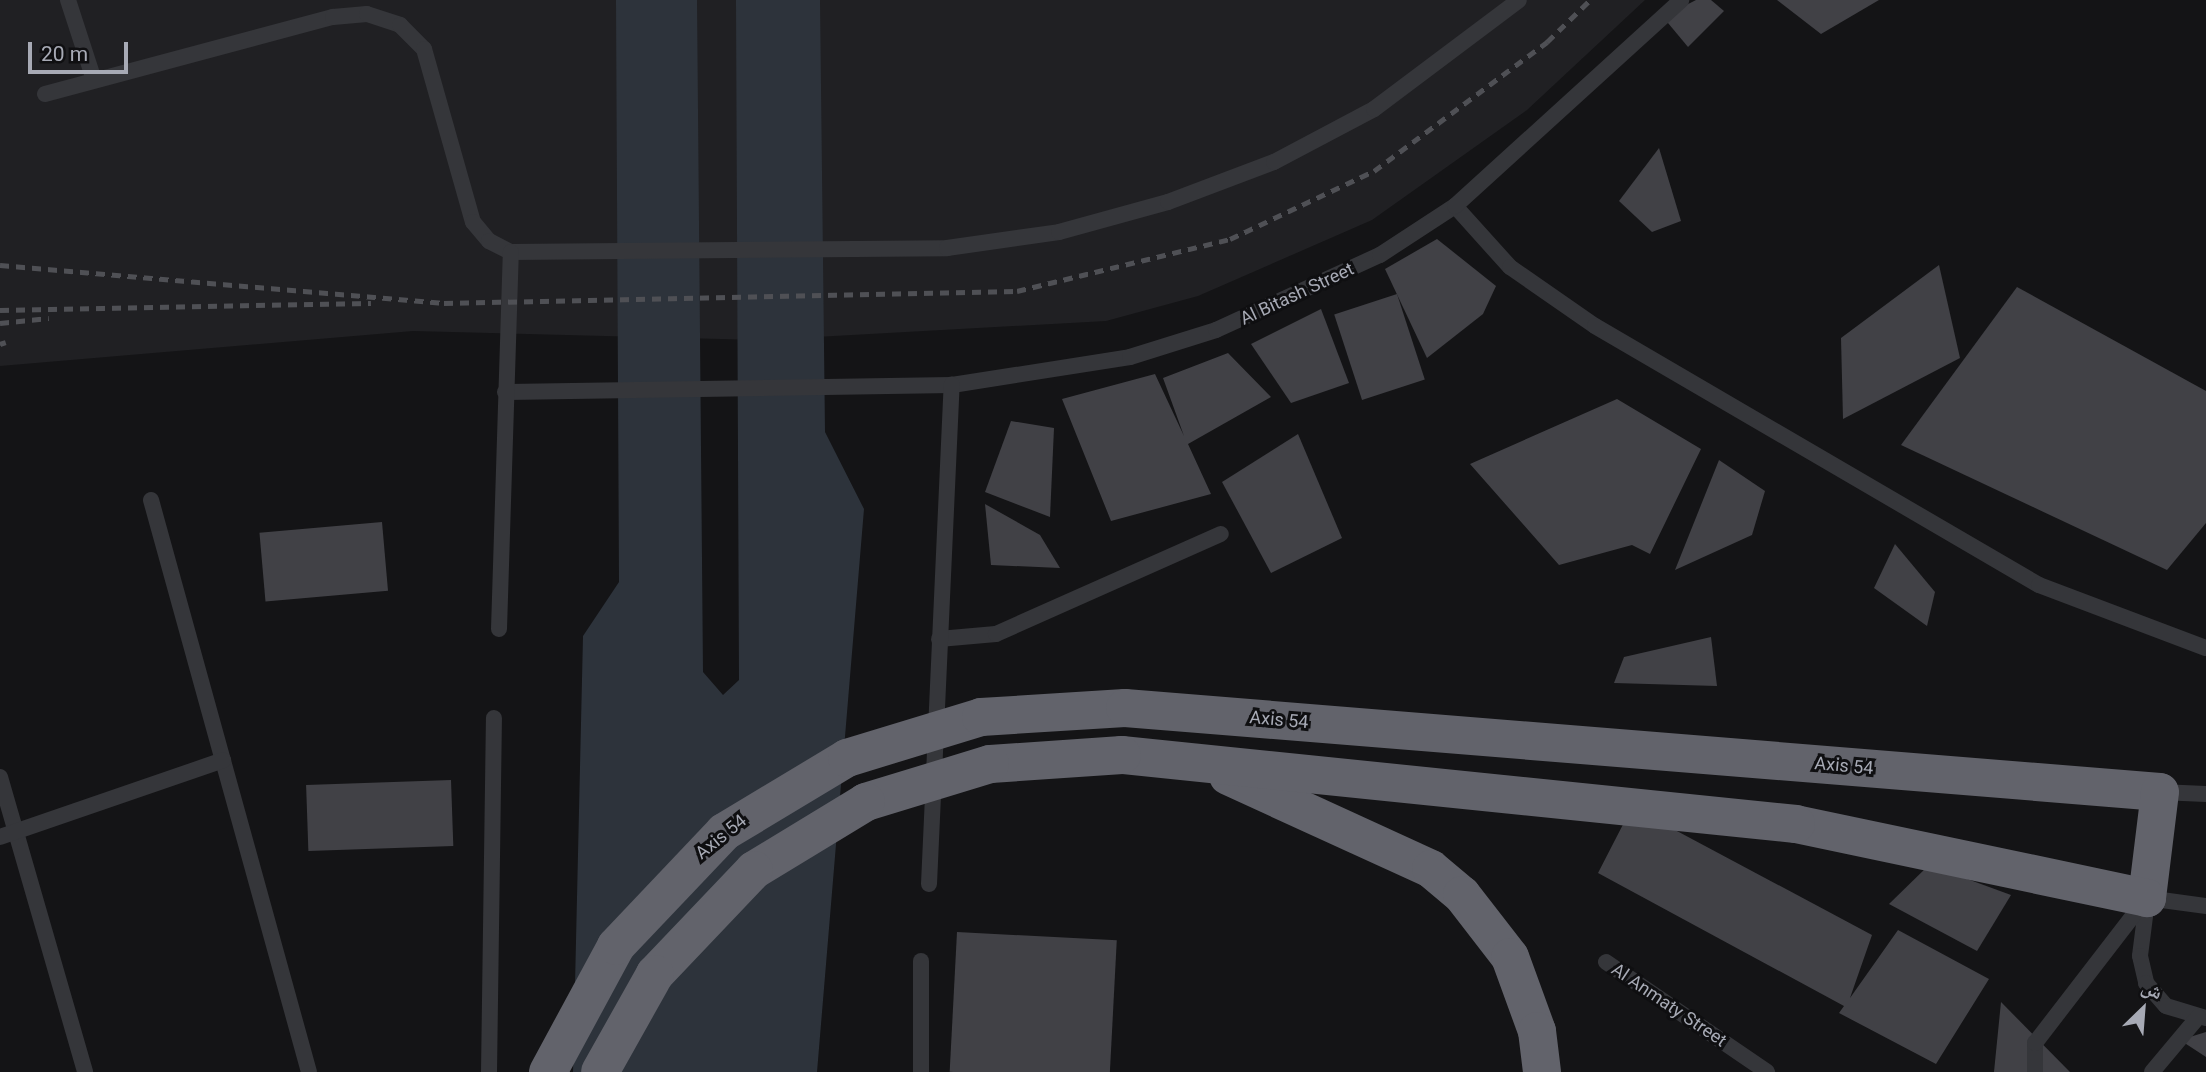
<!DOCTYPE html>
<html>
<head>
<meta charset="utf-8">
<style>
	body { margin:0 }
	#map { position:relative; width:2206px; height:1072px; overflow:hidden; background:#141416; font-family:Roboto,"Noto Naskh Arabic",sans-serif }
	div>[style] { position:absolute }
	.built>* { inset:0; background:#202023 }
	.water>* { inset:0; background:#2d333b }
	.building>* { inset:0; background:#414146; transform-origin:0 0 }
	.lane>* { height:16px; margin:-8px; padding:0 8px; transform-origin:8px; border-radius:8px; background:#35363a }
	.highway>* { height:38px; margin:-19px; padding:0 19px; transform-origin:19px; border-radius:19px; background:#62636b }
	.rail>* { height:5px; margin-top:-2.5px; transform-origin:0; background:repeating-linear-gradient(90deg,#4f5055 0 9px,transparent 0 16px) }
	span { translate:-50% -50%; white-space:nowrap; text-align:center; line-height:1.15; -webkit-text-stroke:6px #0f0f11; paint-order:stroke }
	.street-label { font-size:18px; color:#a7aab5 }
	.north { position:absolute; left:2108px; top:974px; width:70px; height:70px; -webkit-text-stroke:5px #0f0f11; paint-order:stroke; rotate:25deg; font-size:19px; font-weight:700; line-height:28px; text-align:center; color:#a7aab5 }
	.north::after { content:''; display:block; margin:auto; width:24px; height:32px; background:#a7aab5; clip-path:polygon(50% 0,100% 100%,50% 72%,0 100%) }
	.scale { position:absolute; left:28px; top:42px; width:100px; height:32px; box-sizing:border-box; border:4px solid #a7aab5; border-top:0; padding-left:9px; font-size:21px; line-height:24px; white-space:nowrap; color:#a7aab5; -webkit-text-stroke:5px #0f0f11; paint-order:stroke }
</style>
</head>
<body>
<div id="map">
	<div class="built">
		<div style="clip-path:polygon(0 0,1645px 0,1527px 110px,1372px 220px,1198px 296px,1106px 321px,760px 340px,413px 331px,0 366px)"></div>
	</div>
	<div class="water">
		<div style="clip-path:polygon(616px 0,697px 0,703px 672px,723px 695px,739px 680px,736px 0,820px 0,825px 432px,864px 509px,817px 1072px,573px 1072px,583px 636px,619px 582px)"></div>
	</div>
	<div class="building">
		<div style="clip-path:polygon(1696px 0,1711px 0,1724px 11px,1688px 47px,1663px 17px)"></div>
		<div style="clip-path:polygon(1777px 0,1879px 0,1821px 34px)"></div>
		<div style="clip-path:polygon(1659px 148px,1681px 221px,1652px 232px,1619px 201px)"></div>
		<div style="clip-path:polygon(1437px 239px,1496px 286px,1483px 314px,1427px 358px,1385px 269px)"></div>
		<div style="clip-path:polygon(1939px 265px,1960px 358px,1843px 419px,1841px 338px)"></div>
		<div style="clip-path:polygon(2017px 287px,2206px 391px,2206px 523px,2167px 570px,1901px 445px)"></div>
		<div style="left:1397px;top:294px;width:90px;height:66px;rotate:72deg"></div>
		<div style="clip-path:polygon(1321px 309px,1349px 383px,1291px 403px,1251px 344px)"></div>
		<div style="clip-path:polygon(1228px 353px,1271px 397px,1188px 444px,1211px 494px,1111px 521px,1062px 399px,1155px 374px,1184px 436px,1163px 378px)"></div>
		<div style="clip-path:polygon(1617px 399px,1701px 449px,1650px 554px,1632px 545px,1559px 565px,1470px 464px)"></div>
		<div style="clip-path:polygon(1011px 421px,1054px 428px,1050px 517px,985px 492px)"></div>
		<div style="clip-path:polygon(1298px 434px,1342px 538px,1271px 573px,1222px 482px)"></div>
		<div style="clip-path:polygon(1719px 460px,1765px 491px,1752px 535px,1675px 570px)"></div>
		<div style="clip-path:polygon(985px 504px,1040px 535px,1060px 568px,991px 565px)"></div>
		<div style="left:382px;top:522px;width:69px;height:123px;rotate:85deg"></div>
		<div style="clip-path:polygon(1895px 544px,1935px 592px,1927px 626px,1874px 588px)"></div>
		<div style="clip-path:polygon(1711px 637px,1717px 686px,1614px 683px,1624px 657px)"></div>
		<div style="left:451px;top:780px;width:66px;height:145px;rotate:88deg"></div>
		<div style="clip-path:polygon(1632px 807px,1872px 935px,1850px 998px,1898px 930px,1989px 979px,1936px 1064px,1839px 1013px,1844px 1006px,1598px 873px)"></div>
		<div style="clip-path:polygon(1929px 865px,2011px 895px,1977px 951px,1889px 904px)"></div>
		<div style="left:957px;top:932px;width:160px;height:140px;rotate:3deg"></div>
		<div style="clip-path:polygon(2001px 1002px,2070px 1072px,1994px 1072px)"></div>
		<div style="clip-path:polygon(2206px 1032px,2206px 1057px,2180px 1040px)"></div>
	</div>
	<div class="lane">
		<div style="left:68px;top:0;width:84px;rotate:72deg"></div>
		<div style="left:45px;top:94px;width:298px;rotate:-15deg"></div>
		<div style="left:333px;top:17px;width:34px;rotate:-5deg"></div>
		<div style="left:367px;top:14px;width:35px;rotate:18deg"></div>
		<div style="left:400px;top:25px;width:34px;rotate:45deg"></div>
		<div style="left:424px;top:49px;width:180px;rotate:74.2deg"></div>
		<div style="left:473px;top:222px;width:25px;rotate:50deg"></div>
		<div style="left:489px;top:241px;width:25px;rotate:27deg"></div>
		<div style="left:511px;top:252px;width:436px;rotate:-0.5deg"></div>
		<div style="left:947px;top:248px;width:113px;rotate:-8.1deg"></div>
		<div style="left:1059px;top:232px;width:113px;rotate:-15.4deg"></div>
		<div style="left:1168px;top:202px;width:113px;rotate:-20.7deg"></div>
		<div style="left:1274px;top:162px;width:113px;rotate:-27.9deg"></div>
		<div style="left:1374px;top:109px;width:181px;rotate:-36.9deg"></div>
		<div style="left:1455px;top:206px;width:82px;rotate:48deg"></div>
		<div style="left:1510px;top:267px;width:103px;rotate:34.8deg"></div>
		<div style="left:1595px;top:326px;width:514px;rotate:30.26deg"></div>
		<div style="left:2039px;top:585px;width:178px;rotate:20.7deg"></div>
		<div style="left:505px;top:392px;width:447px;rotate:-0.9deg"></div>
		<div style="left:952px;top:385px;width:180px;rotate:-8.9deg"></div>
		<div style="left:1130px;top:357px;width:90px;rotate:-17.4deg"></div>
		<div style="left:1216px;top:330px;width:180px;rotate:-24.6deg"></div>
		<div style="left:1380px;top:255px;width:90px;rotate:-33.2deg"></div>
		<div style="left:1455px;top:206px;width:306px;rotate:-42.3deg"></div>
		<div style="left:151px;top:500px;width:593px;rotate:74.56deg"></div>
		<div style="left:499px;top:629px;width:377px;rotate:-88.2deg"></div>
		<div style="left:939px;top:639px;width:57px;rotate:-5deg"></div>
		<div style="left:996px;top:634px;width:246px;rotate:-24deg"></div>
		<div style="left:0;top:777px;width:307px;rotate:73.9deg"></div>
		<div style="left:2160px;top:792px;width:46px;rotate:2.5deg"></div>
		<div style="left:0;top:837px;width:236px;rotate:-19deg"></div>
		<div style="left:929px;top:884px;width:500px;rotate:-87.4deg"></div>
		<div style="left:2147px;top:898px;width:60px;rotate:7.7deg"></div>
		<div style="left:2147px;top:901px;width:55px;rotate:97.3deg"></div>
		<div style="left:2140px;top:956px;width:28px;rotate:77deg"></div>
		<div style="left:2146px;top:983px;width:30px;rotate:49deg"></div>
		<div style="left:2166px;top:1006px;width:42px;rotate:16.7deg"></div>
		<div style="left:921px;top:961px;width:111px;rotate:90deg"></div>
		<div style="left:1606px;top:962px;width:195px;rotate:34.3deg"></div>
		<div style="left:489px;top:1072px;width:354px;rotate:-89.2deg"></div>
		<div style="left:2035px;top:1072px;width:29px;rotate:-90deg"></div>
		<div style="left:2035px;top:1043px;width:182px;rotate:-52.4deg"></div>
		<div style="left:2152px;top:1072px;width:72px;rotate:-50.1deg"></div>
	</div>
	<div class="highway">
		<div style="left:1228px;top:776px;width:223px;rotate:24.6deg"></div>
		<div style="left:1431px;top:869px;width:40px;rotate:40deg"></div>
		<div style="left:1462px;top:895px;width:78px;rotate:52.3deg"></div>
		<div style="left:1510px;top:957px;width:79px;rotate:70deg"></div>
		<div style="left:1537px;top:1031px;width:41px;rotate:83deg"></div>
		<div style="left:548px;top:1072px;width:143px;rotate:-61.6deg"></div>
		<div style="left:616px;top:946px;width:157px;rotate:-46.5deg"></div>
		<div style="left:724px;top:832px;width:144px;rotate:-31deg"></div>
		<div style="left:847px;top:758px;width:140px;rotate:-17deg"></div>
		<div style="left:981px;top:717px;width:144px;rotate:-3.6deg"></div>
		<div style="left:1125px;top:708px;width:1038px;rotate:4.64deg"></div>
		<div style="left:2160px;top:792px;width:107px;rotate:97deg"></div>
		<div style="left:2147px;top:898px;width:359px;rotate:-168.1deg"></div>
		<div style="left:1796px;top:824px;width:678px;rotate:-174.15deg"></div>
		<div style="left:1122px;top:755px;width:132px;rotate:176.1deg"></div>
		<div style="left:990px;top:764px;width:130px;rotate:163deg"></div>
		<div style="left:866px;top:802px;width:131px;rotate:148.7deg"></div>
		<div style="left:754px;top:870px;width:144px;rotate:133.6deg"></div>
		<div style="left:655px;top:974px;width:112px;rotate:119.3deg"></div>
	</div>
	<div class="rail">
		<div style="left:0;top:265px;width:446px;rotate:4.9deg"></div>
		<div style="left:444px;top:303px;width:573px;rotate:-1.2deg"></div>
		<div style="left:1017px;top:291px;width:219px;rotate:-13.7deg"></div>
		<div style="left:1230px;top:239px;width:159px;rotate:-25.3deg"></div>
		<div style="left:1374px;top:171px;width:216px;rotate:-36.7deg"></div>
		<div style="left:1547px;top:42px;width:60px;rotate:-44.3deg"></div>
		<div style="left:0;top:310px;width:371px;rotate:-1.1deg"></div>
		<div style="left:0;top:323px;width:49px;rotate:-5.8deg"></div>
		<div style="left:0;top:344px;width:6px;rotate:-18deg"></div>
	</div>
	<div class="street-label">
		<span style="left:1297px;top:294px;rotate:-25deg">Al Bitash Street</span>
		<span style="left:1279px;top:720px;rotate:5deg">Axis 54</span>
		<span style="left:1844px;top:766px;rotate:5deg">Axis 54</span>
		<span style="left:721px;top:837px;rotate:-39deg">Axis 54</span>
		<span style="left:1669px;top:1005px;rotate:34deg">Al Anmaty Street</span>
	</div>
	<div class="north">ش</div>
	<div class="scale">20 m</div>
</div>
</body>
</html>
